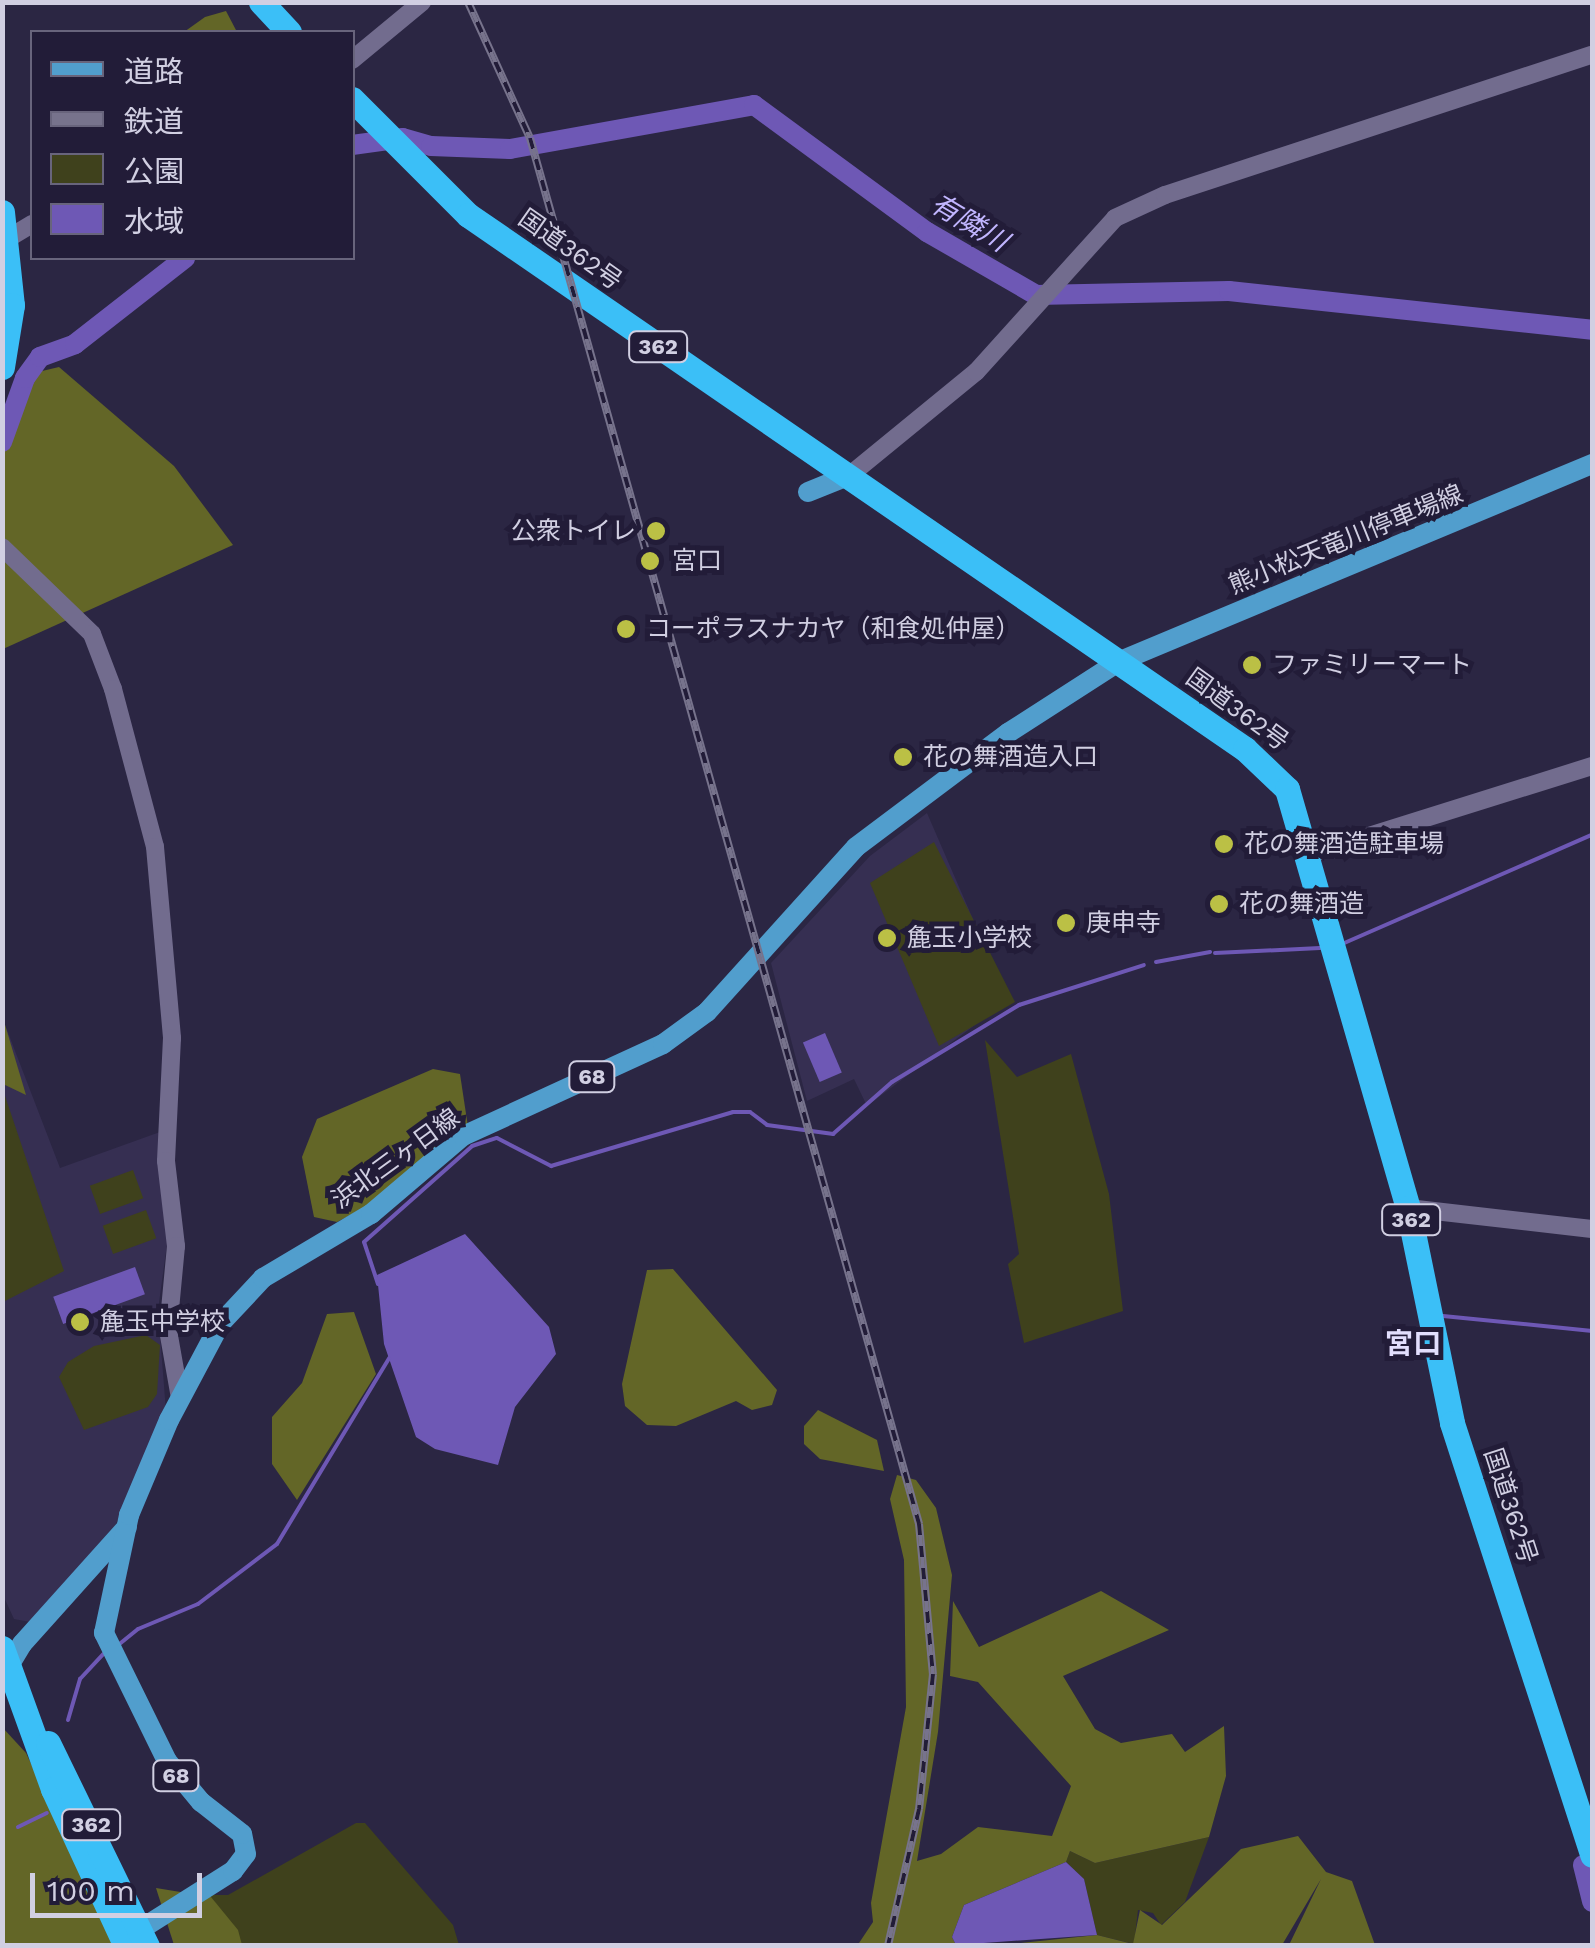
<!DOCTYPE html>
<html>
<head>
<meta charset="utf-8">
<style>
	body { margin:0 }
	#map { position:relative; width:1595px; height:1948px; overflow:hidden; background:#2b2643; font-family:"Work Sans","Noto Sans JP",sans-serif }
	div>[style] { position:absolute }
	.built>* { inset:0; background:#362f52 }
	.green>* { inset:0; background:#3f411c; transform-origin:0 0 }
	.forest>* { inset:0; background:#636627 }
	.water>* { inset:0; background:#6e58b5; transform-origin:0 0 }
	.stream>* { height:4px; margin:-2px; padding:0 2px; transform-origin:2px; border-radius:2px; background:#6e58b5 }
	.river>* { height:20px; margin:-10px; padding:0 10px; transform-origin:10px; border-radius:10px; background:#6e58b5 }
	.minor>* { height:18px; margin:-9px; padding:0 9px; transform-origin:9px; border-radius:9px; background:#726c8e }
	.major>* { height:20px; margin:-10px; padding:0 10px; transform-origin:10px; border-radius:10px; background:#519ecd }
	.highway>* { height:25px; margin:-12.5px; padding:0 12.5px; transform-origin:12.5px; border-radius:12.5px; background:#3bbff7 }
	.rail>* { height:8px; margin-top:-4px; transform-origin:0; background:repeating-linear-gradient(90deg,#221c38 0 11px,#77738c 0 22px); box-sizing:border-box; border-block:2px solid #77738c }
	.dots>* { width:28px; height:28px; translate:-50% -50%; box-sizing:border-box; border:5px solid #221c38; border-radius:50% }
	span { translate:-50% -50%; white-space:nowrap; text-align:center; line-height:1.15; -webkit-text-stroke:10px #221c38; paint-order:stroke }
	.shield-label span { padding:2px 8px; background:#221c38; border:2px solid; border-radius:8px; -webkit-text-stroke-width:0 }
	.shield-label { font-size:22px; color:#d1cfe2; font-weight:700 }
	.street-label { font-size:25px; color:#d1cfe2 }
	.poi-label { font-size:25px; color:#d1cfe2 }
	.right { translate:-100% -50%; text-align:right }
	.left { translate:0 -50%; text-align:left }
	.water-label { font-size:28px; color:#c1b5fe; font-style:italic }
	.neighbourhood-label { font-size:28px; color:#e2defd; font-weight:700 }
	.frame { position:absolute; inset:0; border:5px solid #d1cfe2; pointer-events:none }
	.legend { position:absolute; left:30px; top:30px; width:325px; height:230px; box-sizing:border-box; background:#221c38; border:2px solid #68647c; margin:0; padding:12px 18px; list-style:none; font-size:30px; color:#d1cfe2 }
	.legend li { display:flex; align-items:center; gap:20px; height:50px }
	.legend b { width:50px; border:2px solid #68647c }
	.scale { position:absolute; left:30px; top:1873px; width:172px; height:45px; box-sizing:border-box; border:5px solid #d1cfe2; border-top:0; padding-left:12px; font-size:30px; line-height:35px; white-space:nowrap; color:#d1cfe2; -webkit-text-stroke:8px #221c38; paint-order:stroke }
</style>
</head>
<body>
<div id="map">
	<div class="built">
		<div style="clip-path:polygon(927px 813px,1008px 1000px,867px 1106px,854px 1079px,807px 1101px,771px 963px,870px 856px)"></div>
		<div style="clip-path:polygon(2px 1017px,60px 1168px,160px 1132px,168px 1237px,158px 1310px,166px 1411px,116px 1524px,30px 1622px,14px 1619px,2px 1593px)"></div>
	</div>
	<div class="green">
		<div style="clip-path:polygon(934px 842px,1015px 1002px,939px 1046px,870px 883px)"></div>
		<div style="clip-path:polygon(985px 1040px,1017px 1077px,1071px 1054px,1109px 1194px,1123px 1311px,1024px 1343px,1008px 1264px,1019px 1254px)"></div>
		<div style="clip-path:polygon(3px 1090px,64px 1271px,3px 1302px,2px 1301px)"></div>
		<div style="left:133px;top:1170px;width:30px;height:46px;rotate:70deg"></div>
		<div style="left:146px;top:1210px;width:30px;height:46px;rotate:70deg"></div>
		<div style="clip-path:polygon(146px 1335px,160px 1345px,157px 1394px,148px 1407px,84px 1430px,59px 1377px,68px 1362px,94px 1346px)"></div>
		<div style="clip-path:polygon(356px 1823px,365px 1823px,453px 1925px,459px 1945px,204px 1945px,196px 1895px,228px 1895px)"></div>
		<div style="clip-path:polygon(1209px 1837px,1185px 1902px,1161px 1925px,1153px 1913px,1138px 1910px,1134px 1944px,1097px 1935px,1084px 1879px,1066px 1862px,1070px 1851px,1095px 1863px)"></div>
	</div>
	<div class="forest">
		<div style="clip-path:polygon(226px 11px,237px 32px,184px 32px,205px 17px)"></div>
		<div style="clip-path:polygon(59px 367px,174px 466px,233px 545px,3px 649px,2px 422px,21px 376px)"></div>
		<div style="clip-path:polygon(2px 1018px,3px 1018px,26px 1095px,3px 1084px)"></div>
		<div style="clip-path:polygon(433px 1069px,460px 1074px,468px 1127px,406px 1186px,337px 1222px,314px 1217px,302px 1157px,317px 1119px)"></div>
		<div style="clip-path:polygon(673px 1269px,777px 1390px,772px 1405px,752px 1410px,736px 1401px,676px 1426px,647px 1425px,625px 1406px,622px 1384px,647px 1270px)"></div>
		<div style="clip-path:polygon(354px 1312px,376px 1374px,297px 1500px,272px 1464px,272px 1417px,302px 1383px,327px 1314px)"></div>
		<div style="clip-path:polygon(818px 1410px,877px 1440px,884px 1471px,820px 1459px,804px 1444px,804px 1426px)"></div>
		<div style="clip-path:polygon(897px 1475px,916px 1480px,936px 1508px,952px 1575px,938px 1732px,917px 1861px,941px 1854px,978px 1827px,1052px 1836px,1071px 1786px,978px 1682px,950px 1676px,953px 1601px,979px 1647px,1101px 1591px,1169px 1630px,1063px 1676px,1095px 1729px,1121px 1743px,1172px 1734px,1185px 1752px,1224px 1726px,1226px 1776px,1209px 1837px,1095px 1863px,1070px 1851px,1066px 1862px,964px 1905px,952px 1937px,956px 1945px,857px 1946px,873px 1922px,871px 1903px,906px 1707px,904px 1560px,890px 1499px)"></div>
		<div style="clip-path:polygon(3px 1728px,26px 1753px,117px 1945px,3px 1946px)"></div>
		<div style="clip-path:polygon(1298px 1836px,1326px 1872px,1352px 1881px,1375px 1945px,1289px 1945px,1321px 1879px,1282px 1945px,1003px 1945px,1097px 1935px,1133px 1944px,1140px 1910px,1162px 1925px,1241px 1849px)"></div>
		<div style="clip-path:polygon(156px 1888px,211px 1897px,238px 1930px,242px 1945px,174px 1945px)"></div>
	</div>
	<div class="water">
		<div style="left:825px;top:1033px;width:43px;height:24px;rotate:67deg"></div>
		<div style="clip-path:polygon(465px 1234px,549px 1327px,556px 1354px,515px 1407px,498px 1465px,435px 1449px,416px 1437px,384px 1344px,377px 1275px)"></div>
		<div style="left:135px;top:1267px;width:29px;height:87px;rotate:70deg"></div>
		<div style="clip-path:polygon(1066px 1862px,1084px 1879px,1097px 1935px,956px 1945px,952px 1937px,964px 1905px)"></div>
	</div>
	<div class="stream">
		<div style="left:1342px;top:944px;width:273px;rotate:-23.6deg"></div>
		<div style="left:1215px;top:953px;width:105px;rotate:-2.7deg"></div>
		<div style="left:1156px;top:962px;width:55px;rotate:-10.5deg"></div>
		<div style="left:378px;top:1284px;width:44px;rotate:-108.4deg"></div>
		<div style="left:364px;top:1242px;width:144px;rotate:-41.6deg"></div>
		<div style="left:472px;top:1146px;width:26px;rotate:-18deg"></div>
		<div style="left:497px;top:1138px;width:61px;rotate:27.4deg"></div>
		<div style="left:551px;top:1166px;width:190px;rotate:-16.5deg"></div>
		<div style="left:733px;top:1112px;width:17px"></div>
		<div style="left:750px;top:1112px;width:21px;rotate:37deg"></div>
		<div style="left:767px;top:1125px;width:67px;rotate:7.8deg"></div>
		<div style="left:833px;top:1134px;width:79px;rotate:-41.4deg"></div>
		<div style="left:892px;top:1082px;width:149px;rotate:-31.2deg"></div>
		<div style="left:1019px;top:1005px;width:131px;rotate:-17.7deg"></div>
		<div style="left:1443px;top:1316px;width:150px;rotate:5.7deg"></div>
		<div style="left:117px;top:1646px;width:27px;rotate:-39deg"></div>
		<div style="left:138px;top:1629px;width:65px;rotate:-22.6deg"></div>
		<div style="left:198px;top:1604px;width:99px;rotate:-37.2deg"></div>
		<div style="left:277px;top:1544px;width:217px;rotate:-58.9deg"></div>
		<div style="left:68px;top:1720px;width:43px;rotate:-73.7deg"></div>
		<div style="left:80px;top:1679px;width:34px;rotate:-47deg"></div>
		<div style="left:18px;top:1827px;width:32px;rotate:-26deg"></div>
	</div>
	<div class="river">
		<div style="left:352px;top:145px;width:51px;rotate:-7.8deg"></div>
		<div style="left:403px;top:138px;width:29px;rotate:16deg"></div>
		<div style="left:431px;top:146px;width:79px;rotate:2.2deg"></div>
		<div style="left:510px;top:149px;width:248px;rotate:-10.2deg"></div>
		<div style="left:754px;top:105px;width:215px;rotate:36.3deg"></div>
		<div style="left:927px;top:232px;width:126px;rotate:30deg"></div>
		<div style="left:1036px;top:295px;width:193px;rotate:-1.2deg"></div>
		<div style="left:1229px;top:291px;width:365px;rotate:6.1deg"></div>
		<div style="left:2px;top:442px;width:68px;rotate:-70.2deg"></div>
		<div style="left:25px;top:378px;width:26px;rotate:-54deg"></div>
		<div style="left:40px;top:357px;width:37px;rotate:-20deg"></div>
		<div style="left:75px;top:344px;width:140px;rotate:-38deg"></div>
		<div style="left:1583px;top:1865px;width:38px;rotate:76deg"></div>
	</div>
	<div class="minor">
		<div style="left:352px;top:60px;width:91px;rotate:-39.6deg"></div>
		<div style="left:2px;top:242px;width:35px;rotate:-31deg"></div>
		<div style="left:850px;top:475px;width:163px;rotate:-39.3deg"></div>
		<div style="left:976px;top:372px;width:207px;rotate:-47.9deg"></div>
		<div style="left:1115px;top:218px;width:55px;rotate:-24.7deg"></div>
		<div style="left:1165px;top:195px;width:449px;rotate:-18.2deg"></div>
		<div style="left:2px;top:547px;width:125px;rotate:44deg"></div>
		<div style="left:92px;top:634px;width:59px;rotate:69.1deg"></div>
		<div style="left:113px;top:689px;width:163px;rotate:75.1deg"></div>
		<div style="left:155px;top:847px;width:192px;rotate:84.9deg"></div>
		<div style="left:172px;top:1038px;width:123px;rotate:92.8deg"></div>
		<div style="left:166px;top:1161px;width:86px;rotate:83.3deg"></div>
		<div style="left:176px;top:1246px;width:84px;rotate:95.4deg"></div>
		<div style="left:168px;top:1330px;width:69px;rotate:80deg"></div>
		<div style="left:1308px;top:855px;width:298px;rotate:-17.4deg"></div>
		<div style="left:1408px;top:1208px;width:185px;rotate:6.5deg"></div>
	</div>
	<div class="major">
		<div style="left:808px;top:492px;width:45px;rotate:-22deg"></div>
		<div style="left:4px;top:1674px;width:35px;rotate:-59deg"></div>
		<div style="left:22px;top:1644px;width:157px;rotate:-48.1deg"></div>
		<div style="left:130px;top:1936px;width:122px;rotate:-32.3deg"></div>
		<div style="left:233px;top:1871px;width:21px;rotate:-53deg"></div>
		<div style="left:246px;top:1854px;width:20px;rotate:-101deg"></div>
		<div style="left:242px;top:1834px;width:52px;rotate:-142deg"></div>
		<div style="left:201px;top:1802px;width:53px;rotate:-129.7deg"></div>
		<div style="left:167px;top:1761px;width:143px;rotate:-116.2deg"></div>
		<div style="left:104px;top:1633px;width:121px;rotate:-78deg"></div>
		<div style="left:129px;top:1515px;width:103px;rotate:-67.2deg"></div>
		<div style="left:169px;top:1420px;width:109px;rotate:-62deg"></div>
		<div style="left:220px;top:1324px;width:63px;rotate:-46.9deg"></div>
		<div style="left:263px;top:1278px;width:126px;rotate:-30.7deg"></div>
		<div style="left:371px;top:1214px;width:121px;rotate:-40.3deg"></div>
		<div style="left:463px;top:1136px;width:220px;rotate:-24.7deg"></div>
		<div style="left:663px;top:1044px;width:54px;rotate:-36deg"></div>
		<div style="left:707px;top:1012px;width:222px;rotate:-47.9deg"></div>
		<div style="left:856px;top:847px;width:190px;rotate:-36.9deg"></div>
		<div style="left:1008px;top:733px;width:131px;rotate:-32.8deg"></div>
		<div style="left:1118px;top:662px;width:514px;rotate:-22.67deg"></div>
	</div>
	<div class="highway">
		<div style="left:261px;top:2px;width:41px;rotate:47deg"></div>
		<div style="left:352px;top:99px;width:164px;rotate:45deg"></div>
		<div style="left:468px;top:215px;width:943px;rotate:34.5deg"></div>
		<div style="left:1245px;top:749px;width:58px;rotate:43.6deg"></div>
		<div style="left:1287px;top:789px;width:436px;rotate:73.9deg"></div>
		<div style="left:1408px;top:1208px;width:219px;rotate:78.4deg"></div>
		<div style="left:1452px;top:1423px;width:454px;rotate:72deg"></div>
		<div style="left:2px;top:212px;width:94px;rotate:83.9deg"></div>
		<div style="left:12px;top:305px;width:63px;rotate:99.2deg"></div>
		<div style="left:2px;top:1648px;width:150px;rotate:70.1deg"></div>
		<div style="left:53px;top:1789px;width:173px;rotate:65.1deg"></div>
		<div style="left:48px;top:1743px;width:226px;rotate:64deg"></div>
	</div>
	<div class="rail">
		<div style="left:468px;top:2px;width:149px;rotate:65.5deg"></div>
		<div style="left:530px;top:138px;width:1440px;rotate:74.32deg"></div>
		<div style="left:919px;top:1524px;width:151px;rotate:84.7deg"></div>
		<div style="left:933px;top:1674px;width:136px;rotate:95.9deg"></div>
		<div style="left:919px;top:1809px;width:140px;rotate:102.8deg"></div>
	</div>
	<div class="dots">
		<div style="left:656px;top:531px;background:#bbc045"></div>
		<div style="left:650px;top:561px;background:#bbc045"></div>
		<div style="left:626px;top:629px;background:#bbc045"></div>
		<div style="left:1252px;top:665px;background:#bbc045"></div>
		<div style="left:903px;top:757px;background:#bbc045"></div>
		<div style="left:1224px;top:844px;background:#bbc045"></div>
		<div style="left:1219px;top:904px;background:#bbc045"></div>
		<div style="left:1066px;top:923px;background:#bbc045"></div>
		<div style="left:887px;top:938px;background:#bbc045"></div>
		<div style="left:80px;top:1322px;background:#bbc045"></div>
	</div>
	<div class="shield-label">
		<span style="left:658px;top:347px">362</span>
		<span style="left:592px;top:1077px">68</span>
		<span style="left:1411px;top:1220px">362</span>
		<span style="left:176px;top:1776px">68</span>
		<span style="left:91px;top:1825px">362</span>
	</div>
	<div class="street-label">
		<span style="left:570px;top:250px;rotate:35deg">国道362号</span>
		<span style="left:1346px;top:540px;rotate:-22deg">熊小松天竜川停車場線</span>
		<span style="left:1237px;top:710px;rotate:36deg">国道362号</span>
		<span style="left:396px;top:1159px;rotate:-36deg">浜北三ヶ日線</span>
		<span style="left:1510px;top:1506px;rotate:72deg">国道362号</span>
	</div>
	<div class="poi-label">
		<span class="right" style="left:636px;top:531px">公衆トイレ</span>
		<span class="left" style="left:672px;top:561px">宮口</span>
		<span class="left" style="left:646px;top:629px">コーポラスナカヤ（和食処仲屋）</span>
		<span class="left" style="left:1272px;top:665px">ファミリーマート</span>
		<span class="left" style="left:923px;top:757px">花の舞酒造入口</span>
		<span class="left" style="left:1244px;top:844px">花の舞酒造駐車場</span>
		<span class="left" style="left:1239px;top:904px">花の舞酒造</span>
		<span class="left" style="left:1086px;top:923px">庚申寺</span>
		<span class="left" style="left:907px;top:938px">麁玉小学校</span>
		<span class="left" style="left:100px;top:1322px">麁玉中学校</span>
	</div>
	<div class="water-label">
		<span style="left:969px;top:223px;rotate:31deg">有隣川</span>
	</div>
	<div class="neighbourhood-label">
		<span style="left:1413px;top:1344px">宮口</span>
	</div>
	<div class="frame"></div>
	<ul class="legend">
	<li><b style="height:12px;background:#519ecd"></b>道路</li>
	<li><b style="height:12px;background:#77738c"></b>鉄道</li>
	<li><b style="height:28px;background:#3f411c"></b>公園</li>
	<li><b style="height:28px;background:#6e58b5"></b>水域</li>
	</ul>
	<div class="scale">100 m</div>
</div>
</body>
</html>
